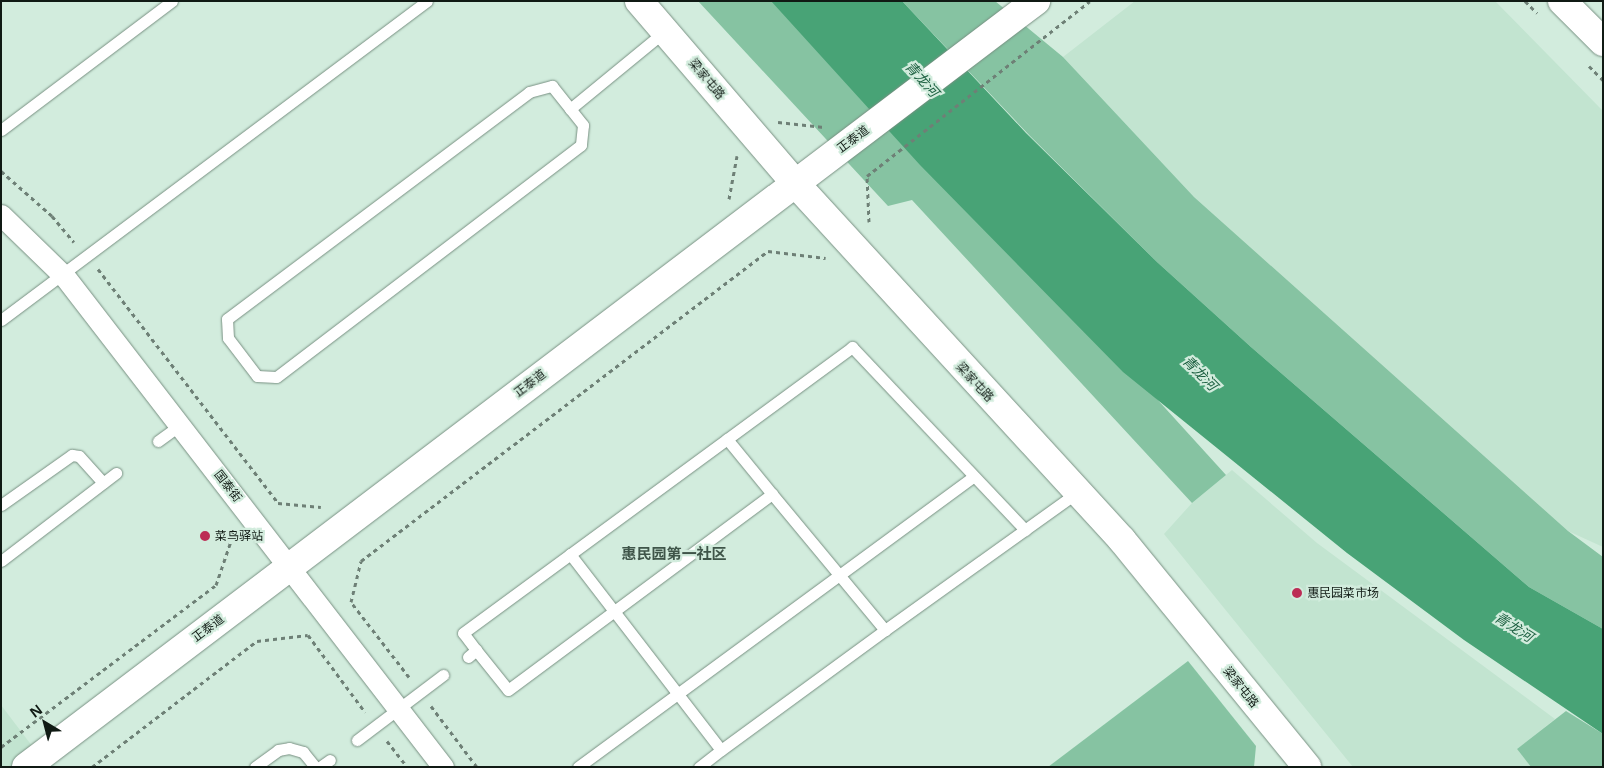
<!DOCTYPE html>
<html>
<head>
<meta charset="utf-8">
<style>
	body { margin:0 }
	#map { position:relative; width:1604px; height:768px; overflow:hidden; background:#d2ecdd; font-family:"Open Sans","Noto Sans SC",sans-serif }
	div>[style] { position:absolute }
	.built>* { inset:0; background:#c2e4d0 }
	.green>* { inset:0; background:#86c3a2 }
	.water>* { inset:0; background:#48a376 }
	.path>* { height:3px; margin-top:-1.5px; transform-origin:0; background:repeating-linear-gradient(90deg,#6e8076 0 4px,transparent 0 8px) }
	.roads { filter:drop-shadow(0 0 1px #789082) drop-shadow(0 0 1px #789082) }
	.service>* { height:11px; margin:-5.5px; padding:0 5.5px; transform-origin:5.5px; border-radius:5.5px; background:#fff }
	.minor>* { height:21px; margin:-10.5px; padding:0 10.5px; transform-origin:10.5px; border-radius:10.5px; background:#fff }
	.tertiary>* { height:28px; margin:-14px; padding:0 14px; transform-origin:14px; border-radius:14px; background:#fff }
	.secondary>* { height:28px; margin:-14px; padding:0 14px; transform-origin:14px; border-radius:14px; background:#fff }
	.dots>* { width:14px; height:14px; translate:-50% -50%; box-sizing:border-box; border:2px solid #d2ecdd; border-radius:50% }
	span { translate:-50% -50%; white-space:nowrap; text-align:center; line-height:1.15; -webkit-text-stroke:4.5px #d2ecdd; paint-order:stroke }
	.street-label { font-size:12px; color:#101a14 }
	.poi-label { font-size:12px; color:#101a14 }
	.left { translate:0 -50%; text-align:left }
	.water-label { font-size:14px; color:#1e6142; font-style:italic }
	.quarter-label { font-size:15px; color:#3f5549; font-weight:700 }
	.frame { position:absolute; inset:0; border:2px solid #101a14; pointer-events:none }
	.north { position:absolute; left:20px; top:698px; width:50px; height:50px; -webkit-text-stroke:4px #d2ecdd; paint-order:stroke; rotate:323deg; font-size:14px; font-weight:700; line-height:20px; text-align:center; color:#101a14 }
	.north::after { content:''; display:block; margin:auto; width:18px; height:22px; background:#101a14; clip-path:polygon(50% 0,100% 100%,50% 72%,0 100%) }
</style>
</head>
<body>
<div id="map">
	<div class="built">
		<div style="clip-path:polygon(1135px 1px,1495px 1px,1603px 111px,1603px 547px,1568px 531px,1194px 197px,1063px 57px)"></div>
		<div style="clip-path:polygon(1232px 470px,1317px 543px,1555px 719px,1517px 749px,1531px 767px,1353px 767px,1164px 534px,1192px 503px)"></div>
		<div style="clip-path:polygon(1px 705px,48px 767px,1px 767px)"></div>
	</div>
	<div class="green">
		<div style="clip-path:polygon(698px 1px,795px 1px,1226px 475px,1192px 503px,912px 200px,888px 206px)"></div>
		<div style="clip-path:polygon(902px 1px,995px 1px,1063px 57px,1194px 197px,1568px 531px,1603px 557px,1603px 629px,1529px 587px,1251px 347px,1157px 262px,1030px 136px)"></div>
		<div style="clip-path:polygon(1188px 661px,1256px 746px,1254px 767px,1048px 767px)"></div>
		<div style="clip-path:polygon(1566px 711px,1603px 734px,1603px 767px,1531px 767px,1517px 749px)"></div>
	</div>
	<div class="water">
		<div style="clip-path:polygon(771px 1px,902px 1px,1026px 133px,1157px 262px,1251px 347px,1529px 587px,1603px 629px,1603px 734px,1464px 640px,1347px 553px,1123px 372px,920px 165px)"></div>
	</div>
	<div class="path">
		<div style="left:1525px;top:1px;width:17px;rotate:45deg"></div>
		<div style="left:1589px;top:66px;width:20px;rotate:45deg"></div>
		<div style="left:778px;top:122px;width:46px;rotate:6.2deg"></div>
		<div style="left:1px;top:171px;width:68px;rotate:41.4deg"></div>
		<div style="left:52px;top:216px;width:34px;rotate:50deg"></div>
		<div style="left:729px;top:199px;width:44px;rotate:-79.5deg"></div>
		<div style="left:869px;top:222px;width:46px;rotate:-92.5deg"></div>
		<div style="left:867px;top:176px;width:283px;rotate:-38.1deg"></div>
		<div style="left:98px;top:269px;width:295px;rotate:52.4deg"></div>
		<div style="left:278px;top:503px;width:43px;rotate:5.3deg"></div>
		<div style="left:409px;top:677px;width:95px;rotate:-127.7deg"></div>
		<div style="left:351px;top:602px;width:42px;rotate:-76.3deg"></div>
		<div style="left:361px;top:561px;width:512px;rotate:-37.3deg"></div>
		<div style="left:768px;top:251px;width:58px;rotate:6.9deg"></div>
		<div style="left:431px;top:706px;width:76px;rotate:53deg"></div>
		<div style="left:387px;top:741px;width:33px;rotate:52deg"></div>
		<div style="left:1px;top:747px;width:269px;rotate:-37deg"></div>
		<div style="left:216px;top:585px;width:53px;rotate:-71.2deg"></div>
		<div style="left:92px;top:767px;width:208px;rotate:-37.4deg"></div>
		<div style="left:257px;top:641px;width:51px;rotate:-6.7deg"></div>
		<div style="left:308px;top:635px;width:96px;rotate:53.5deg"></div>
	</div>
	<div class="roads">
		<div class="service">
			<div style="left:552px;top:86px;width:50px;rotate:51.5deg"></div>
			<div style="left:583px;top:125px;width:20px;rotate:96deg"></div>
			<div style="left:581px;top:145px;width:383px;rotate:142.7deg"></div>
			<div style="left:276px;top:377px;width:19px;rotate:-177deg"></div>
			<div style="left:257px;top:376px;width:48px;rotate:-127.3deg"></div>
			<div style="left:228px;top:338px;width:19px;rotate:-93deg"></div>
			<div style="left:227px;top:319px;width:378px;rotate:-36.9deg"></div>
			<div style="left:529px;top:92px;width:24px;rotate:-15deg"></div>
			<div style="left:570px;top:109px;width:123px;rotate:-39.4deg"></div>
			<div style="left:1px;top:130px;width:214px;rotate:-37deg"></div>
			<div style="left:1px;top:320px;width:532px;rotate:-36.83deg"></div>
			<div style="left:727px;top:439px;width:71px;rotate:50.7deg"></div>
			<div style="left:158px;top:441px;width:27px;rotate:-36deg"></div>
			<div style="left:1px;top:505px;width:87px;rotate:-35.2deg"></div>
			<div style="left:72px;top:455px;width:7px;rotate:8deg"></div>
			<div style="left:79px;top:456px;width:36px;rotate:48deg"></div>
			<div style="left:570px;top:554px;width:247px;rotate:52.4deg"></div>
			<div style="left:721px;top:750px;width:28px;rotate:142deg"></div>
			<div style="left:1px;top:561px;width:145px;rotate:-37.4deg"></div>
			<div style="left:476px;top:650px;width:21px;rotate:-127deg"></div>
			<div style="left:463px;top:633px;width:483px;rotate:-36.3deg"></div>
			<div style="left:852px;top:347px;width:252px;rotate:46.6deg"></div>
			<div style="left:468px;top:657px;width:11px;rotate:-41deg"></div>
			<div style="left:476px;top:650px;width:51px;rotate:51.3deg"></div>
			<div style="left:508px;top:690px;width:329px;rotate:-36.6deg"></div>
			<div style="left:772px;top:494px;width:177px;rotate:50.3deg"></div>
			<div style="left:885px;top:630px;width:237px;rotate:-35.6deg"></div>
			<div style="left:357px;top:740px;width:108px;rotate:-37.1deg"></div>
			<div style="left:721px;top:750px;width:203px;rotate:-36.2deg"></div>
			<div style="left:255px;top:767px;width:29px;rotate:-36deg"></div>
			<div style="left:278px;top:750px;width:11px;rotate:-10deg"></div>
			<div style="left:289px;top:748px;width:15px;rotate:16deg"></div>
			<div style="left:303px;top:752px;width:19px;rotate:51deg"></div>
			<div style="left:320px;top:767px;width:12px;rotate:-35deg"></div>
			<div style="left:578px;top:767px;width:491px;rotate:-36.3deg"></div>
		</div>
		<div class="minor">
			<div style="left:1px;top:215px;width:89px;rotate:44.1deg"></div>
			<div style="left:65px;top:277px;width:619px;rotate:52.35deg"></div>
		</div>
		<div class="tertiary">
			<div style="left:639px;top:1px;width:240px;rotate:49.4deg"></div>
			<div style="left:795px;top:183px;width:484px;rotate:47.5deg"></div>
			<div style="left:1122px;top:540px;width:293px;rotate:50.8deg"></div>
			<div style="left:26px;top:767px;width:1268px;rotate:-37.18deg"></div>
		</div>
		<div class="secondary">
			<div style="left:1562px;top:1px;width:58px;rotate:45deg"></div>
		</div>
	</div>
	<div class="dots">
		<div style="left:205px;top:536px;background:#bc2d55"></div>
		<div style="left:1297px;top:593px;background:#bc2d55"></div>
	</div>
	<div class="street-label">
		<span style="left:707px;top:79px;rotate:50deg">梁家屯路</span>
		<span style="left:853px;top:139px;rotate:-37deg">正泰道</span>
		<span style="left:975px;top:382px;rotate:47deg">梁家屯路</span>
		<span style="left:530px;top:383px;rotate:-37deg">正泰道</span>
		<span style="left:228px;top:486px;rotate:52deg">国泰街</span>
		<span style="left:208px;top:628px;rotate:-37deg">正泰道</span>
		<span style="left:1241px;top:687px;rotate:51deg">梁家屯路</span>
	</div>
	<div class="poi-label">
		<span class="left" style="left:215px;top:536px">菜鸟驿站</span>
		<span class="left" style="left:1307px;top:593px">惠民园菜市场</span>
	</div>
	<div class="water-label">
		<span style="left:922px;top:79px;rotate:48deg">青龙河</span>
		<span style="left:1200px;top:373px;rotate:45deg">青龙河</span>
		<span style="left:1514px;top:627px;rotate:32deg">青龙河</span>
	</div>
	<div class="quarter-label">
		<span style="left:674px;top:554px">惠民园第一社区</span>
	</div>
	<div class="frame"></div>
	<div class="north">N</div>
</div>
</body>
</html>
